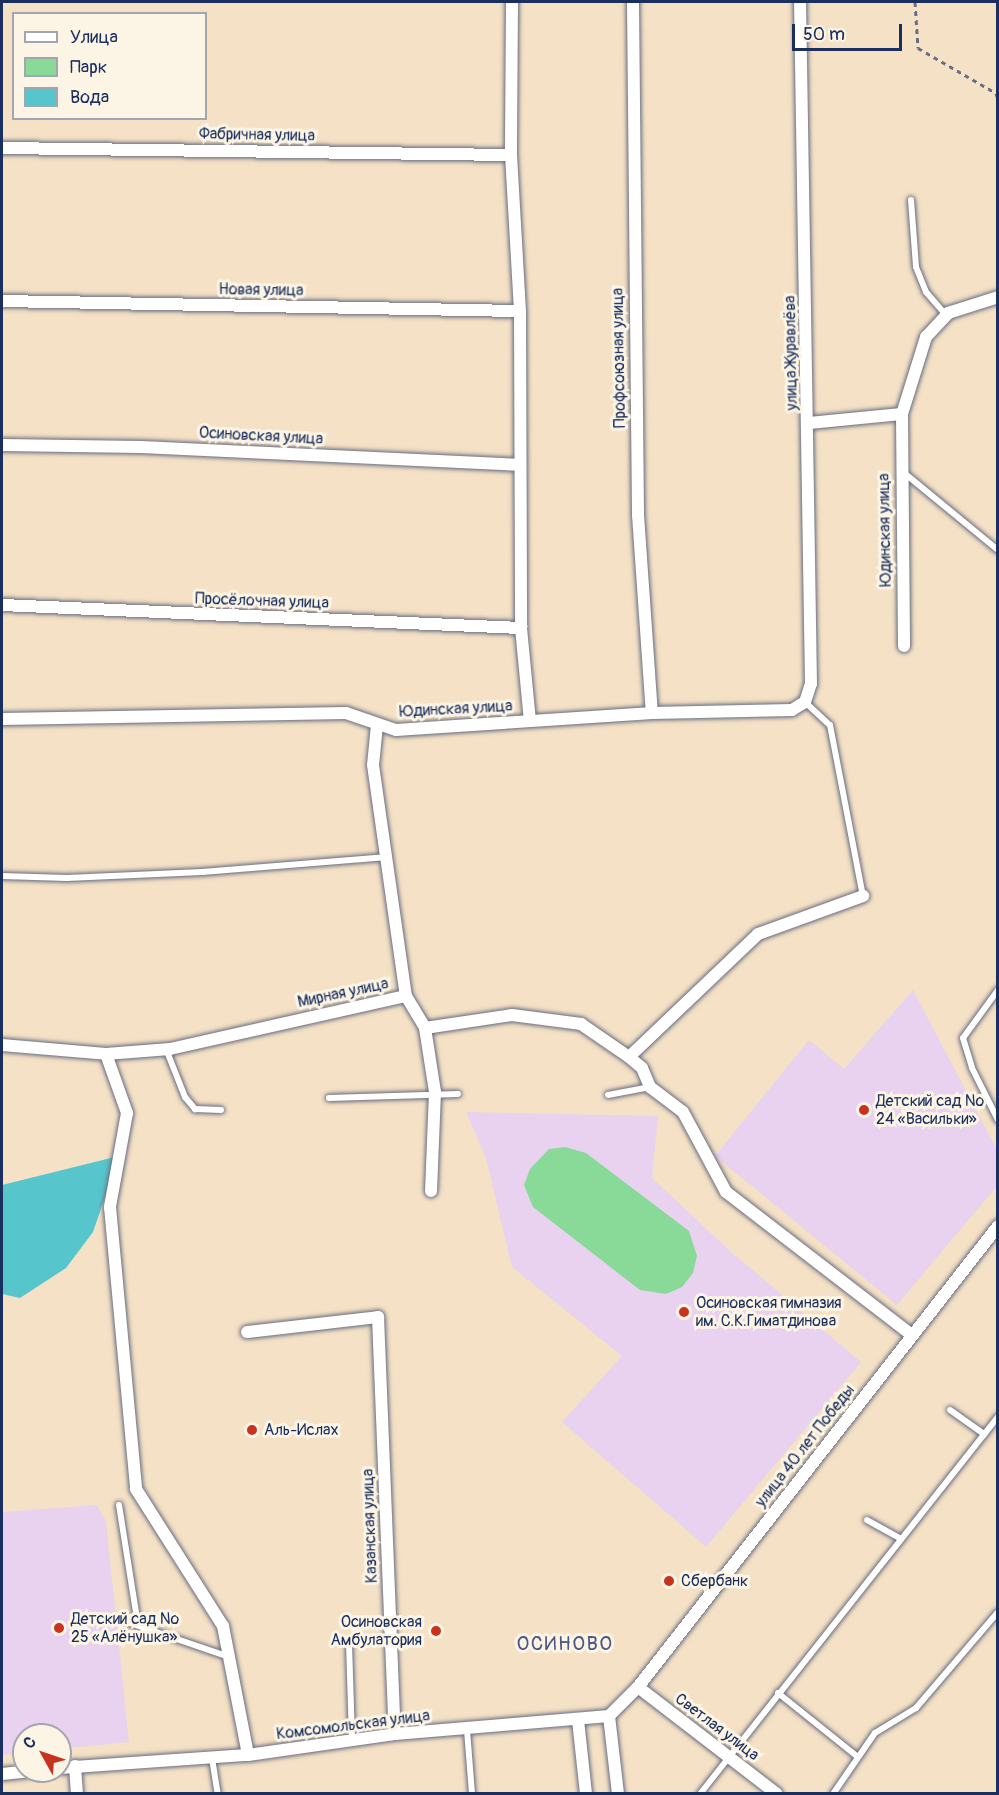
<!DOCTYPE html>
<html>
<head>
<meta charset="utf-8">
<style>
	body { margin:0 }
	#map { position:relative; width:999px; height:1795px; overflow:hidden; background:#f5e1c5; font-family:Pangolin,sans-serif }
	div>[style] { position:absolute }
	.built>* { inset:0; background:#e8d2ef }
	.green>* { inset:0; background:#89d999 }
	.water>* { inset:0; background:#57c5cc }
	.path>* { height:3px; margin-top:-1.5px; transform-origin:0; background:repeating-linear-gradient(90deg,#676d82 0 4.5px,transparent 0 9px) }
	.roads { filter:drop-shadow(0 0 2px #676d82) drop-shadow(0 0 2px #676d82) }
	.lane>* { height:6px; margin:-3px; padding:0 3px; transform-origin:3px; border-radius:3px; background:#fff }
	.street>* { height:12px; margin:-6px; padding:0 6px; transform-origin:6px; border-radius:6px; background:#fff }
	.dots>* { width:16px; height:16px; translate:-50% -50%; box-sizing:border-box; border:3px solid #fcf5e5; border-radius:50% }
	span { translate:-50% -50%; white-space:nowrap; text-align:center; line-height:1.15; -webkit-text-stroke:6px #fcf5e5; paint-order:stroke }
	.street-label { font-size:16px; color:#1b2f5e }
	.poi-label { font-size:16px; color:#1b2f5e }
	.left { translate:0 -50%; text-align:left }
	.right { translate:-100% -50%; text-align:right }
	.quarter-label { font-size:20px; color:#4d5785; letter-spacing:1.5px }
	.frame { position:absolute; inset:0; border:3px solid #1b2f5e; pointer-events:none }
	.legend { position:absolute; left:12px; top:12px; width:195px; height:108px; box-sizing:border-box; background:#fcf5e5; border:2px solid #a2a6af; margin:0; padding:8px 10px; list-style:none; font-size:18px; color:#1b2f5e }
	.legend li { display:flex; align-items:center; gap:12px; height:30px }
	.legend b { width:30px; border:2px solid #a2a6af }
	.north { position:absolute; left:12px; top:1723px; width:60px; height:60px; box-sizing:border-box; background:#fcf5e5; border:2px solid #a2a6af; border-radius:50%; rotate:310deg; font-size:16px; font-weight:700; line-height:24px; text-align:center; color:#1b2f5e }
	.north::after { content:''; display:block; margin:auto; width:21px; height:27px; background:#c8321e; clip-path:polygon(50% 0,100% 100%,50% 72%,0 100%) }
	.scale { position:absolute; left:792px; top:24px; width:110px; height:27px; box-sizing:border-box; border:3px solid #1b2f5e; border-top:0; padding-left:8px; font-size:18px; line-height:21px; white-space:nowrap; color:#1b2f5e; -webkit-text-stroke:4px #fcf5e5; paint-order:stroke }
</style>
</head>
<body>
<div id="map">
	<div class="built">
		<div style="clip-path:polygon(913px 990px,997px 1150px,997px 1186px,897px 1305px,715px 1156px,809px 1040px,844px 1069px)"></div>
		<div style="clip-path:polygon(466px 1112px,658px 1116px,652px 1178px,730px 1251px,861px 1362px,706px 1547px,562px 1422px,622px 1356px,512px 1267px,486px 1158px)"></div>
		<div style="clip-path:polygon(97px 1505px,106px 1522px,129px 1742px,60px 1749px,60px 1735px,24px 1735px,24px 1753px,2px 1755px,2px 1512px)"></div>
	</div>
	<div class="green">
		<div style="clip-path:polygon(565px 1147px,586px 1153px,689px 1231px,697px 1256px,693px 1273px,682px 1287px,666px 1294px,640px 1290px,533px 1207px,524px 1185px,530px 1169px,549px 1149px)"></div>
	</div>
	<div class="water">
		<div style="clip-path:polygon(119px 1156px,93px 1232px,66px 1268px,20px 1298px,2px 1294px,2px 1185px)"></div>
	</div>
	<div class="path">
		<div style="left:915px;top:2px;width:46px;rotate:86.3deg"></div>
		<div style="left:918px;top:48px;width:90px;rotate:30deg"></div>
		<div style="left:996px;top:93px;width:6px;rotate:72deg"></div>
	</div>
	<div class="roads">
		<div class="lane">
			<div style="left:911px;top:200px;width:67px;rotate:85.7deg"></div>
			<div style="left:916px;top:267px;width:27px;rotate:68deg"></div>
			<div style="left:926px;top:292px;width:30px;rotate:49deg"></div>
			<div style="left:903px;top:472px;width:123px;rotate:39.4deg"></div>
			<div style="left:805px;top:702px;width:34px;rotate:43deg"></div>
			<div style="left:830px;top:725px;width:174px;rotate:79.1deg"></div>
			<div style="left:2px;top:876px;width:65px;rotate:1.8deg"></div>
			<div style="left:67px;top:878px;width:135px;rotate:-2.5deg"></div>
			<div style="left:202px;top:872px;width:186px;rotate:-4.6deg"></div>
			<div style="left:998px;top:990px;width:59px;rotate:126.1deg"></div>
			<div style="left:963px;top:1038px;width:31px;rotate:73deg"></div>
			<div style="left:972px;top:1068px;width:58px;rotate:63.4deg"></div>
			<div style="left:166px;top:1049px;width:52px;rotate:68.4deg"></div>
			<div style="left:185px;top:1097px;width:16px;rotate:50deg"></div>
			<div style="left:195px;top:1109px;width:26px;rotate:2deg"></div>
			<div style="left:608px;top:1095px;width:43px;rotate:-10.8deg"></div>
			<div style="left:329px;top:1098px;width:129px;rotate:-1.8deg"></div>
			<div style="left:950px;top:1410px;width:42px;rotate:35.2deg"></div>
			<div style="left:119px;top:1505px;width:121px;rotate:81deg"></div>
			<div style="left:867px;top:1520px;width:39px;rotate:29deg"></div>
			<div style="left:124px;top:1621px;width:111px;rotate:18.9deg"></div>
			<div style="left:349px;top:1644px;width:96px;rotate:88.2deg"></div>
			<div style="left:778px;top:1693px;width:102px;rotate:38.7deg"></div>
			<div style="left:467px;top:1730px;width:64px;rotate:85.5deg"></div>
			<div style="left:212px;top:1758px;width:36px;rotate:81deg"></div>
			<div style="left:700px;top:1794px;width:481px;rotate:-51.7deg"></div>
			<div style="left:833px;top:1794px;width:74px;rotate:-55.5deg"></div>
			<div style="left:875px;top:1733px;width:48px;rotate:-31.4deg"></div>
			<div style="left:916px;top:1708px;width:126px;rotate:-49.5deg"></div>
		</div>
		<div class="street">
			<div style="left:512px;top:2px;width:153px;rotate:90.4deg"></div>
			<div style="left:511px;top:155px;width:156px;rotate:86.7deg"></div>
			<div style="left:520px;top:311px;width:317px;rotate:89.8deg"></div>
			<div style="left:521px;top:628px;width:93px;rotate:84.5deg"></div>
			<div style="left:633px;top:2px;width:513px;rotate:89.44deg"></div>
			<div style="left:638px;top:515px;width:198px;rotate:86deg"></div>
			<div style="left:2px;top:148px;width:509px;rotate:0.79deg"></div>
			<div style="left:2px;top:301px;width:518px;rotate:1.11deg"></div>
			<div style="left:902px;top:414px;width:232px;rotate:89.5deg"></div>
			<div style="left:809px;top:423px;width:93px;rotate:-5.5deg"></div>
			<div style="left:902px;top:414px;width:81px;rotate:-72.7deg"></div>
			<div style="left:926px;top:337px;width:33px;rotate:-47deg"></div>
			<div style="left:948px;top:313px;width:52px;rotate:-17.7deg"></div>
			<div style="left:2px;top:445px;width:139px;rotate:0.8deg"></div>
			<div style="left:141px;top:447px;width:378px;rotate:2.7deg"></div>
			<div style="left:2px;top:605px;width:520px;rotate:2.54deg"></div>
			<div style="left:2px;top:719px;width:344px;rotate:-1deg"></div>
			<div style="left:346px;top:713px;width:53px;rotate:18.8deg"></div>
			<div style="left:396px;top:730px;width:257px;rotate:-3.8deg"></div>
			<div style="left:652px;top:713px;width:140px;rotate:-1.2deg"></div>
			<div style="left:792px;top:710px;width:15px;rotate:-32deg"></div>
			<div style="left:805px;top:702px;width:19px;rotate:-72deg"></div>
			<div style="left:811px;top:684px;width:682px;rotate:-90.92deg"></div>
			<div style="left:377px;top:725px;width:40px;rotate:95.7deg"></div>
			<div style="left:373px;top:765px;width:233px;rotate:81.9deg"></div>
			<div style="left:425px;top:1028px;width:65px;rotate:81.1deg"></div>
			<div style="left:435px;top:1092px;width:99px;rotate:92.3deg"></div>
			<div style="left:2px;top:1045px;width:104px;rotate:4.9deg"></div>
			<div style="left:106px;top:1054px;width:64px;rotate:-4.5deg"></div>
			<div style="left:170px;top:1049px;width:242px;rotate:-12.7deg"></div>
			<div style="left:406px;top:996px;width:37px;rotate:59deg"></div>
			<div style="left:425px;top:1028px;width:88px;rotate:-8.5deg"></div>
			<div style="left:512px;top:1015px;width:70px;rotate:7.4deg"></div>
			<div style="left:581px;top:1024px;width:58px;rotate:34.5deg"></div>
			<div style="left:629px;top:1057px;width:178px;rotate:-43.6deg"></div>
			<div style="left:758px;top:934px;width:112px;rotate:-19.9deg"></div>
			<div style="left:106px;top:1054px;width:63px;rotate:70.4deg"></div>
			<div style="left:127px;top:1113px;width:96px;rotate:100.3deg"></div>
			<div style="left:110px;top:1207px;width:283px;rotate:84.7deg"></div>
			<div style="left:136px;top:1489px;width:162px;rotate:57.6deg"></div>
			<div style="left:223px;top:1626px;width:131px;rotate:79deg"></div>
			<div style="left:629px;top:1057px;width:17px;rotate:40deg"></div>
			<div style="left:642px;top:1068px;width:21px;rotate:67deg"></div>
			<div style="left:650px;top:1087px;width:41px;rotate:37.1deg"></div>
			<div style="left:683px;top:1112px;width:91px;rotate:61.7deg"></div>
			<div style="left:726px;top:1192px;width:235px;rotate:37.6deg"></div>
			<div style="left:247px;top:1332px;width:132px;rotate:-6.5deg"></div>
			<div style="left:378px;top:1317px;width:417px;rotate:87.7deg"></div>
			<div style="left:638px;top:1687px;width:175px;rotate:37.6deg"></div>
			<div style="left:609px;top:1716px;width:79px;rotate:83.4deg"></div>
			<div style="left:578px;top:1720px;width:74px;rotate:83.8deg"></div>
			<div style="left:75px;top:1766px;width:28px;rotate:86deg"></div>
			<div style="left:60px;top:1768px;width:188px;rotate:-4deg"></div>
			<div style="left:248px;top:1755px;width:148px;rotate:-8.1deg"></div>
			<div style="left:395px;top:1734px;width:215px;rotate:-4.8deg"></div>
			<div style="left:609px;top:1716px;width:41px;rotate:-45deg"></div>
			<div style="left:638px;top:1687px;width:585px;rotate:-52.01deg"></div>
			<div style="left:2px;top:1774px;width:27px;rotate:-6deg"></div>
		</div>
	</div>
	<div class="dots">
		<div style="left:864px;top:1110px;background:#c8321e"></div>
		<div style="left:684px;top:1312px;background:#c8321e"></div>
		<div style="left:252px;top:1430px;background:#c8321e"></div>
		<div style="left:669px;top:1581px;background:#c8321e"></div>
		<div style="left:59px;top:1628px;background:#c8321e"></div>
		<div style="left:436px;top:1631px;background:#c8321e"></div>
	</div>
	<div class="street-label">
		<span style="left:257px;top:135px;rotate:1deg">Фабричная улица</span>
		<span style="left:261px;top:290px;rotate:1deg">Новая улица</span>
		<span style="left:791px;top:353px;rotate:-91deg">улица Журавлёва</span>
		<span style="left:619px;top:358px;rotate:-91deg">Профсоюзная улица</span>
		<span style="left:261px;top:436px;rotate:3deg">Осиновская улица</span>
		<span style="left:885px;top:530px;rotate:-91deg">Юдинская улица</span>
		<span style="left:262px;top:601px;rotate:2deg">Просёлочная улица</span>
		<span style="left:456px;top:709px;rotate:-3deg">Юдинская улица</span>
		<span style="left:343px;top:993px;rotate:-12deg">Мирная улица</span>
		<span style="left:805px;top:1446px;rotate:-52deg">улица 40 лет Победы</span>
		<span style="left:370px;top:1526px;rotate:-92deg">Казанская улица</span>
		<span style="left:353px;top:1725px;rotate:-7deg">Комсомольская улица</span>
		<span style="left:717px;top:1727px;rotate:37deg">Светлая улица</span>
	</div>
	<div class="poi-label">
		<span class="left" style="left:876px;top:1110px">Детский сад №<br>24 «Васильки»</span>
		<span class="left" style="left:696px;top:1312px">Осиновская гимназия<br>им. С.К.Гиматдинова</span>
		<span class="left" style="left:264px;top:1430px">Аль-Ислах</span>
		<span class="left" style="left:681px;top:1581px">Сбербанк</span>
		<span class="left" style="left:71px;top:1628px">Детский сад №<br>25 «Алёнушка»</span>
		<span class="right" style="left:422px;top:1631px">Осиновская<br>Амбулатория</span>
	</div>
	<div class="quarter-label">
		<span style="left:565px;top:1643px">ОСИНОВО</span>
	</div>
	<div class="frame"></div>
	<ul class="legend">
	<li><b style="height:8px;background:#fff"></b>Улица</li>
	<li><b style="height:16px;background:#89d999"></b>Парк</li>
	<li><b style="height:16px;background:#57c5cc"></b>Вода</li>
	</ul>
	<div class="north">С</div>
	<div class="scale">50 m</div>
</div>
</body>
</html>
